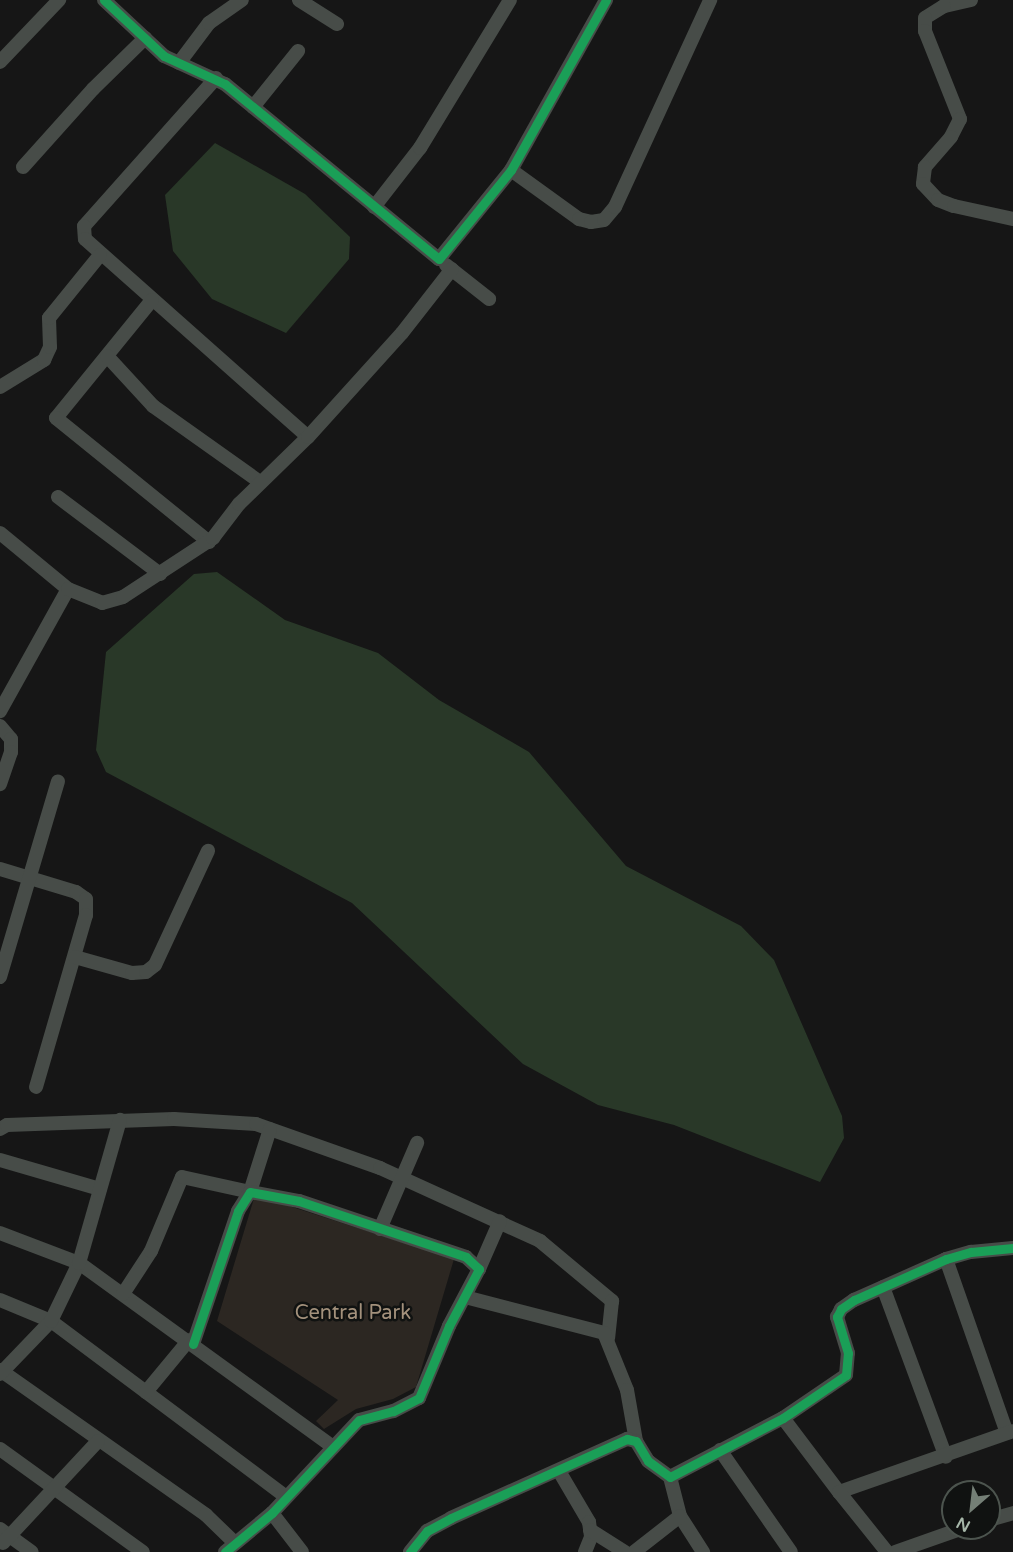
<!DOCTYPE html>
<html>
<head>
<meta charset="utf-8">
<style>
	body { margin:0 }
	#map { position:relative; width:1013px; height:1552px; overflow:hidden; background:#161616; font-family:"Varela Round",sans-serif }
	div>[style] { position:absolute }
	.green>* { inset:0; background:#2c2722 }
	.water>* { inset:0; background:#293828 }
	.minor>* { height:14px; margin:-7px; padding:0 7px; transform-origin:7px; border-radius:7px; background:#474c48 }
	.cycleway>* { height:9px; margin:-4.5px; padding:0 4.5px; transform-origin:4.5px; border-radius:4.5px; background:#1a9f57 }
	span { translate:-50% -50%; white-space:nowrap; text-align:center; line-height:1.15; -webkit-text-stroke:5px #101211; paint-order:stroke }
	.park-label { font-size:20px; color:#a3917c }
	.north { position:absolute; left:941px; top:1480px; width:60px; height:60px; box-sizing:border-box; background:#101211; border:2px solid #4c544e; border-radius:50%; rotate:208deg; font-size:16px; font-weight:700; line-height:24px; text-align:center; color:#a6b7a9 }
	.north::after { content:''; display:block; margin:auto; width:21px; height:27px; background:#747f76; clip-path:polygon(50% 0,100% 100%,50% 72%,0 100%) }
</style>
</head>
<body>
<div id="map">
	<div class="green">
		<div style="clip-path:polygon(255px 1195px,454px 1259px,416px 1387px,393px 1399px,356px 1409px,324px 1429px,316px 1421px,338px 1400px,217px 1321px)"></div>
	</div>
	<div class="water">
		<div style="clip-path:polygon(215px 143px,305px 194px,350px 237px,349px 259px,286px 333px,212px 299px,173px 251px,165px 195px)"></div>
		<div style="clip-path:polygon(217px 572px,285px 620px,378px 653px,439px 700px,529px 752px,626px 866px,741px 926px,774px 960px,842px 1116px,844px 1138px,820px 1182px,674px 1125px,598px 1105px,523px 1064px,352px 903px,106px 772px,96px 750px,106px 652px,194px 574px)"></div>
	</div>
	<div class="minor">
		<div style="left:104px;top:0;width:82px;rotate:43deg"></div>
		<div style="left:164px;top:56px;width:67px;rotate:24.7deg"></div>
		<div style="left:225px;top:84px;width:276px;rotate:39.3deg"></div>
		<div style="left:439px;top:259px;width:114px;rotate:-51deg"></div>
		<div style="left:511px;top:170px;width:195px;rotate:-60.8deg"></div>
		<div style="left:299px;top:0;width:45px;rotate:32.3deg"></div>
		<div style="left:971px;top:0;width:28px;rotate:167deg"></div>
		<div style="left:944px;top:6px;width:22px;rotate:148deg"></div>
		<div style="left:925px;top:18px;width:13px;rotate:90deg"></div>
		<div style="left:925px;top:31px;width:95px;rotate:68.3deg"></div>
		<div style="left:960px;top:119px;width:20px;rotate:117deg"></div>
		<div style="left:951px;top:137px;width:40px;rotate:131deg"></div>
		<div style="left:925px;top:167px;width:17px;rotate:97deg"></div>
		<div style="left:923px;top:184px;width:22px;rotate:47deg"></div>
		<div style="left:938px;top:200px;width:17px;rotate:21deg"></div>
		<div style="left:954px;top:206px;width:60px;rotate:12.4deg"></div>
		<div style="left:0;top:62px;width:86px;rotate:-46.4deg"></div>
		<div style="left:179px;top:63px;width:50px;rotate:-53.1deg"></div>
		<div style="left:209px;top:23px;width:40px;rotate:-34.9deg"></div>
		<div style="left:216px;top:78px;width:198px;rotate:131.7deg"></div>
		<div style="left:84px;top:226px;width:13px;rotate:86deg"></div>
		<div style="left:85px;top:239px;width:298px;rotate:41.6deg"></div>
		<div style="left:253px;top:107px;width:72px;rotate:-51.2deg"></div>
		<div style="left:23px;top:167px;width:105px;rotate:-48.1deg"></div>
		<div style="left:93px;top:89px;width:73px;rotate:-44.4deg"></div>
		<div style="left:511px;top:170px;width:84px;rotate:35.8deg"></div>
		<div style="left:579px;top:219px;width:12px;rotate:14deg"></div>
		<div style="left:591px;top:222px;width:13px;rotate:-9deg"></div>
		<div style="left:604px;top:220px;width:17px;rotate:-50deg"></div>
		<div style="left:615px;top:207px;width:228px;rotate:-65.3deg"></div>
		<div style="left:374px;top:207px;width:75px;rotate:-52.1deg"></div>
		<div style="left:420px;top:148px;width:173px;rotate:-58.7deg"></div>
		<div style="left:446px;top:265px;width:55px;rotate:38.3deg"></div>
		<div style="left:152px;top:300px;width:152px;rotate:129.1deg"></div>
		<div style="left:56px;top:418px;width:197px;rotate:39deg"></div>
		<div style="left:107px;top:356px;width:68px;rotate:47.4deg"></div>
		<div style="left:153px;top:406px;width:131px;rotate:35.4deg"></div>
		<div style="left:0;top:387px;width:52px;rotate:-31.5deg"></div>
		<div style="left:44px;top:360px;width:14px;rotate:-65deg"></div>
		<div style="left:50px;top:347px;width:29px;rotate:-92deg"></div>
		<div style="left:49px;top:318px;width:81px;rotate:-51deg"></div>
		<div style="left:58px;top:497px;width:128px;rotate:37deg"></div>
		<div style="left:0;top:533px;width:88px;rotate:39.5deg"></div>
		<div style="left:68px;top:589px;width:140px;rotate:119.1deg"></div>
		<div style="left:68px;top:589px;width:37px;rotate:22deg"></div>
		<div style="left:102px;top:603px;width:22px;rotate:-16deg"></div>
		<div style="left:123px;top:597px;width:108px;rotate:-33.2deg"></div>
		<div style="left:213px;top:538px;width:43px;rotate:-52.6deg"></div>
		<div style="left:239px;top:504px;width:96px;rotate:-44.2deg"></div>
		<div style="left:308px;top:437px;width:140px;rotate:-47.9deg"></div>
		<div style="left:402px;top:333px;width:81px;rotate:-52deg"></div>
		<div style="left:0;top:726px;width:17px;rotate:50deg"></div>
		<div style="left:11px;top:739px;width:13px;rotate:90deg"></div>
		<div style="left:11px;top:752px;width:34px;rotate:109deg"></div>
		<div style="left:0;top:869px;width:79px;rotate:16.8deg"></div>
		<div style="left:76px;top:892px;width:12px;rotate:35deg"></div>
		<div style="left:86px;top:899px;width:16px;rotate:90deg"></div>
		<div style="left:86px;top:915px;width:179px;rotate:106.2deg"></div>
		<div style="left:75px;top:957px;width:59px;rotate:15.7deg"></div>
		<div style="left:132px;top:973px;width:14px;rotate:-4deg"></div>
		<div style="left:146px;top:972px;width:11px;rotate:-38deg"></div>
		<div style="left:155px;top:965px;width:126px;rotate:-65.1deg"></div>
		<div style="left:0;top:977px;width:204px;rotate:-73.5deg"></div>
		<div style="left:0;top:1129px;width:8px;rotate:-30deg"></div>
		<div style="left:7px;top:1125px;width:167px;rotate:-2.1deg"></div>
		<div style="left:174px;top:1119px;width:82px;rotate:3.5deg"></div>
		<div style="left:256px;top:1124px;width:132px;rotate:19.5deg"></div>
		<div style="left:380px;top:1168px;width:176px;rotate:24.5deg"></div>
		<div style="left:540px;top:1241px;width:94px;rotate:39.8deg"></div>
		<div style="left:612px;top:1301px;width:37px;rotate:96deg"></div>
		<div style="left:0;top:1160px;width:104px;rotate:16.2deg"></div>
		<div style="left:380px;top:1229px;width:94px;rotate:-66.7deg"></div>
		<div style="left:0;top:1233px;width:85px;rotate:20.8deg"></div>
		<div style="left:79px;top:1263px;width:314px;rotate:35.9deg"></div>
		<div style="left:946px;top:1259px;width:184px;rotate:70.7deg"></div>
		<div style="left:479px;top:1269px;width:52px;rotate:-66.4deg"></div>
		<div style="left:883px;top:1287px;width:181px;rotate:69.7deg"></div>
		<div style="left:123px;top:1294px;width:51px;rotate:-56.9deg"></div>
		<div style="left:151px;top:1251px;width:80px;rotate:-67.3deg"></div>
		<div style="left:182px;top:1177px;width:70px;rotate:12.4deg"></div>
		<div style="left:250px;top:1192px;width:66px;rotate:-72.4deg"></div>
		<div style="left:465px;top:1297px;width:144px;rotate:14.5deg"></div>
		<div style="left:604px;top:1333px;width:61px;rotate:68deg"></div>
		<div style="left:627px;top:1390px;width:52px;rotate:80deg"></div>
		<div style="left:0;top:1300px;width:55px;rotate:22.4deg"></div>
		<div style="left:51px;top:1321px;width:294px;rotate:36.8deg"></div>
		<div style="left:193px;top:1344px;width:140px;rotate:-71.3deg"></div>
		<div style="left:238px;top:1211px;width:22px;rotate:-58deg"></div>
		<div style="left:250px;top:1192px;width:50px;rotate:10.4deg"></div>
		<div style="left:299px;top:1201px;width:176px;rotate:18.5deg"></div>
		<div style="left:466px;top:1257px;width:18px;rotate:43deg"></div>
		<div style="left:479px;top:1269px;width:64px;rotate:117.8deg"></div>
		<div style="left:449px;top:1326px;width:78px;rotate:112.6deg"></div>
		<div style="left:419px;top:1398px;width:29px;rotate:153deg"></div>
		<div style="left:393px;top:1411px;width:35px;rotate:165deg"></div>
		<div style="left:359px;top:1420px;width:127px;rotate:133.1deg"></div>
		<div style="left:272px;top:1513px;width:61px;rotate:140.3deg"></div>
		<div style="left:0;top:1370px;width:252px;rotate:35.1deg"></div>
		<div style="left:206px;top:1515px;width:39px;rotate:44deg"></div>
		<div style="left:0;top:1374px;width:74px;rotate:-46.1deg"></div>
		<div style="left:51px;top:1321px;width:64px;rotate:-64.2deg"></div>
		<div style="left:79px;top:1263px;width:149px;rotate:-74deg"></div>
		<div style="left:146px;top:1392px;width:67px;rotate:-50.4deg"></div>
		<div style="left:783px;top:1418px;width:93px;rotate:52.9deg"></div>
		<div style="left:839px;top:1492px;width:184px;rotate:-19.3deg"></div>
		<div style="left:0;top:1449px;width:176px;rotate:35.8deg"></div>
		<div style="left:720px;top:1450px;width:124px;rotate:55.2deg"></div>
		<div style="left:559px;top:1471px;width:59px;rotate:59.5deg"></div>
		<div style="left:589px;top:1522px;width:15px;rotate:82deg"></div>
		<div style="left:591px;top:1537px;width:16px;rotate:112deg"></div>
		<div style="left:670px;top:1477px;width:40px;rotate:75.6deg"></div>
		<div style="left:680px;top:1516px;width:43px;rotate:57.4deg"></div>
		<div style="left:839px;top:1492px;width:77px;rotate:51.3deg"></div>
		<div style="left:272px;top:1513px;width:49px;rotate:52.4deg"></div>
		<div style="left:989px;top:1520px;width:25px;rotate:-16deg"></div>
		<div style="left:0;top:1529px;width:39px;rotate:36deg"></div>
		<div style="left:590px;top:1530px;width:41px;rotate:32.2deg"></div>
		<div style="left:3px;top:1543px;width:139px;rotate:-47deg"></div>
		<div style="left:410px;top:1552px;width:27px;rotate:-51deg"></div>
		<div style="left:427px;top:1531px;width:27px;rotate:-28deg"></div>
		<div style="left:451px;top:1518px;width:193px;rotate:-24.2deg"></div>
		<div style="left:627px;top:1439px;width:9px;rotate:13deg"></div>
		<div style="left:636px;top:1441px;width:23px;rotate:59deg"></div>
		<div style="left:648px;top:1461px;width:27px;rotate:36deg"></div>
		<div style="left:670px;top:1477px;width:127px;rotate:-27.6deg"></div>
		<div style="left:783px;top:1418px;width:76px;rotate:-34.3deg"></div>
		<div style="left:846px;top:1375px;width:22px;rotate:-85deg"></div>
		<div style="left:848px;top:1353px;width:38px;rotate:-107deg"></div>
		<div style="left:837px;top:1317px;width:9px;rotate:-63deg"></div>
		<div style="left:841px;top:1309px;width:16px;rotate:-35deg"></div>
		<div style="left:854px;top:1300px;width:101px;rotate:-24deg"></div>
		<div style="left:946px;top:1259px;width:26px;rotate:-16deg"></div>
		<div style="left:971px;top:1252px;width:42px;rotate:-5.4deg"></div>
		<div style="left:634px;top:1552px;width:58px;rotate:-38deg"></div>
		<div style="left:895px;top:1552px;width:72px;rotate:-19.4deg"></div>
	</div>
	<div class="cycleway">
		<div style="left:104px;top:0;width:82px;rotate:43deg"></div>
		<div style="left:164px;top:56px;width:67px;rotate:24.7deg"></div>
		<div style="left:225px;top:84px;width:276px;rotate:39.3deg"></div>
		<div style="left:439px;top:259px;width:114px;rotate:-51deg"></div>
		<div style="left:511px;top:170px;width:195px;rotate:-60.8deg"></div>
		<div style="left:193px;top:1344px;width:140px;rotate:-71.3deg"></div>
		<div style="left:238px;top:1211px;width:22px;rotate:-58deg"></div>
		<div style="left:250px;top:1192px;width:50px;rotate:10.4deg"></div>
		<div style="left:299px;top:1201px;width:176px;rotate:18.5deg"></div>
		<div style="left:466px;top:1257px;width:18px;rotate:43deg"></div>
		<div style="left:479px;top:1269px;width:64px;rotate:117.8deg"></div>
		<div style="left:449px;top:1326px;width:78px;rotate:112.6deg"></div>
		<div style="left:419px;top:1398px;width:29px;rotate:153deg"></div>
		<div style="left:393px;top:1411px;width:35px;rotate:165deg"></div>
		<div style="left:359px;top:1420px;width:127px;rotate:133.1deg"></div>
		<div style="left:272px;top:1513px;width:61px;rotate:140.3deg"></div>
		<div style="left:410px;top:1552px;width:27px;rotate:-51deg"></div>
		<div style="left:427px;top:1531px;width:27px;rotate:-28deg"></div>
		<div style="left:451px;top:1518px;width:193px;rotate:-24.2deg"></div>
		<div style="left:627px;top:1439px;width:9px;rotate:13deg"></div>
		<div style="left:636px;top:1441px;width:23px;rotate:59deg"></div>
		<div style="left:648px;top:1461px;width:27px;rotate:36deg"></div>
		<div style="left:670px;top:1477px;width:127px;rotate:-27.6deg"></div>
		<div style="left:783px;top:1418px;width:76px;rotate:-34.3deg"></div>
		<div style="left:846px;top:1375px;width:22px;rotate:-85deg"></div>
		<div style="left:848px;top:1353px;width:38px;rotate:-107deg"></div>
		<div style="left:837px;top:1317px;width:9px;rotate:-63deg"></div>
		<div style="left:841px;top:1309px;width:16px;rotate:-35deg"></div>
		<div style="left:854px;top:1300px;width:101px;rotate:-24deg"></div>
		<div style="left:946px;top:1259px;width:26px;rotate:-16deg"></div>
		<div style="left:971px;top:1252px;width:42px;rotate:-5.4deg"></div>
	</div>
	<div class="park-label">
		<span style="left:353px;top:1313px">Central Park</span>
	</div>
	<div class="north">N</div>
</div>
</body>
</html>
